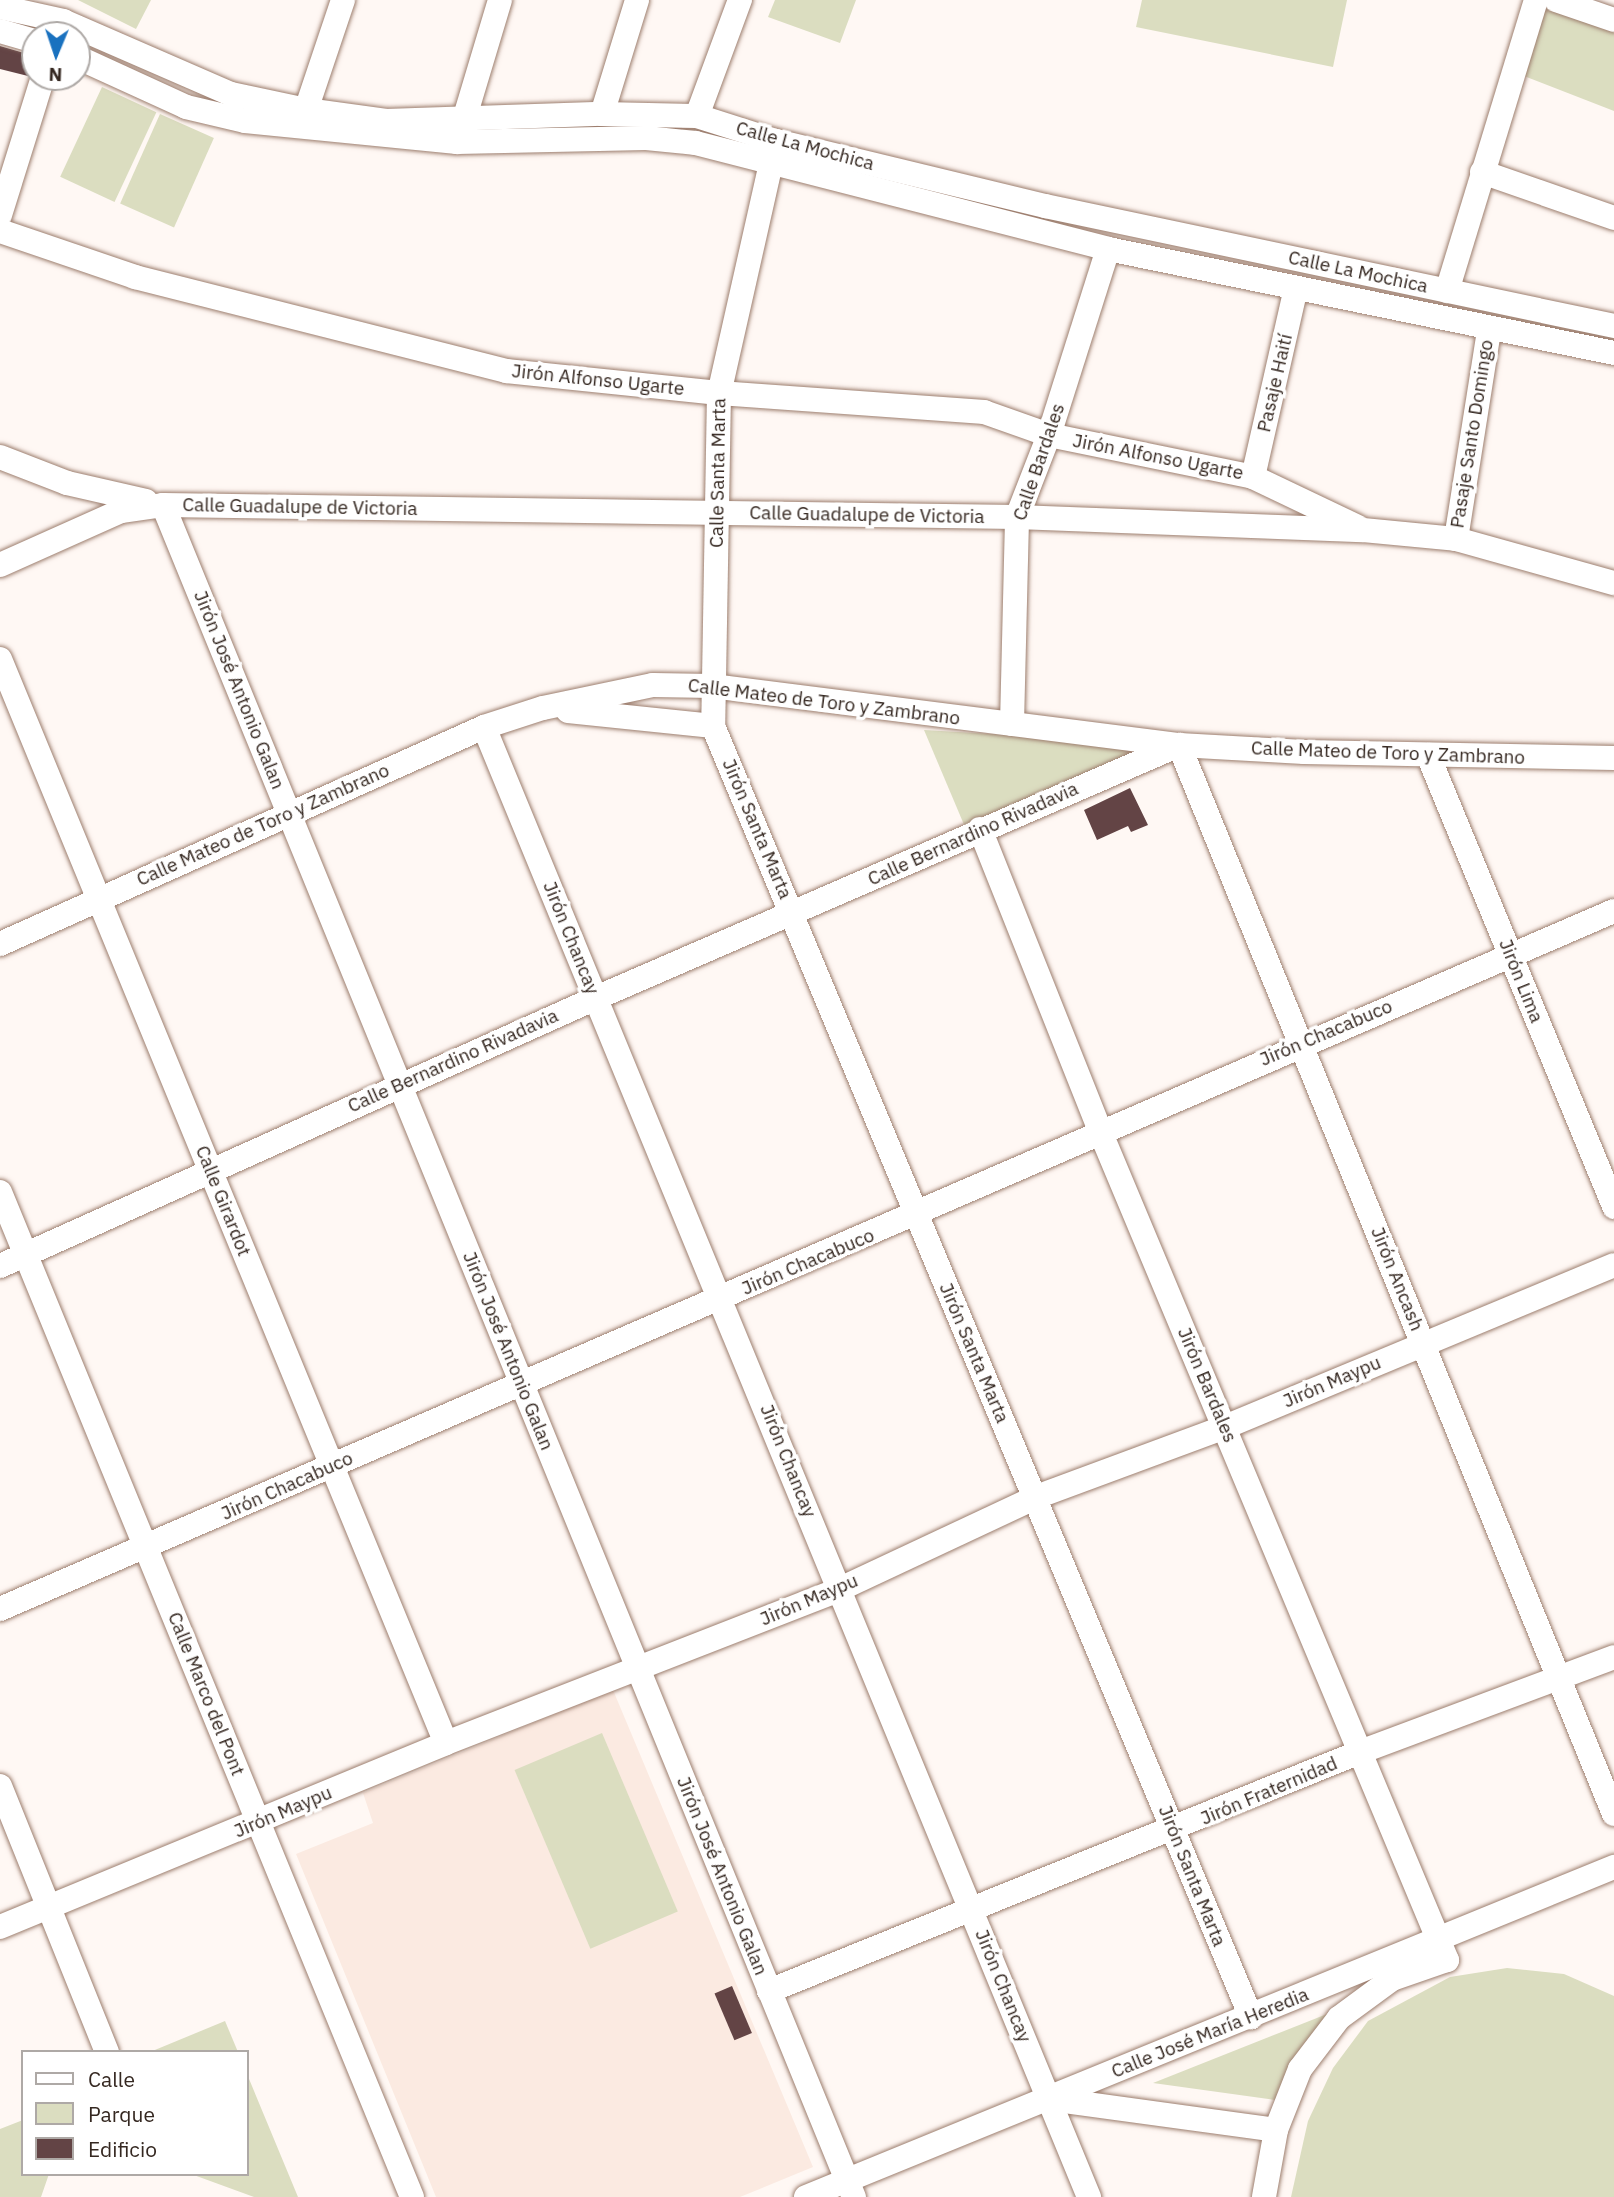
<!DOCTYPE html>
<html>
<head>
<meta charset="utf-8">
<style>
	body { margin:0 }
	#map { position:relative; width:1614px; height:2197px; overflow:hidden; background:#fff8f4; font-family:"IBM Plex Sans",sans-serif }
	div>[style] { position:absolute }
	.built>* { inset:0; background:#fbeae1 }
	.green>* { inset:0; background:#dbddc0; transform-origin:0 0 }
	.building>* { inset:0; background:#634445; transform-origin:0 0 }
	.roads { filter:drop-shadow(0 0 2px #9d7e6e) drop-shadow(0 0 2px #9d7e6e) }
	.minor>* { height:24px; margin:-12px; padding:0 12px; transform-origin:12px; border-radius:12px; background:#fff }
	span { translate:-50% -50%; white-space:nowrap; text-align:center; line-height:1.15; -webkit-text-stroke:7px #fff; paint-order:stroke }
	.street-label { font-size:19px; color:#352821 }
	.legend { position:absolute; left:21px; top:2050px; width:228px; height:126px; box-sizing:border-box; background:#fff; border:2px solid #aea9a6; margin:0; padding:9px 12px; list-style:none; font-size:21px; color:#352821 }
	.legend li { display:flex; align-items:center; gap:14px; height:35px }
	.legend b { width:35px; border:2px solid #aea9a6 }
	.north { position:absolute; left:21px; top:21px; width:70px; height:70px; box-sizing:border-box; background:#fff; border:2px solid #aea9a6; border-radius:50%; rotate:182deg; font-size:19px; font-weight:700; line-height:28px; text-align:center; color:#352821 }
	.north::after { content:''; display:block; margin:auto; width:24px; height:32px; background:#1971bf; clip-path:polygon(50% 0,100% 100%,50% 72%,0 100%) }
</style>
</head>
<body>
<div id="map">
	<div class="built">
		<div style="clip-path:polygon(613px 1690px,813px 2167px,740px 2197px,436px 2197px,296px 1854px,373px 1823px,363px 1793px)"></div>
	</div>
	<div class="green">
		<div style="clip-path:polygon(78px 0,151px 0,136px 29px)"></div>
		<div style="clip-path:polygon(775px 0,856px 0,840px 43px,768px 17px)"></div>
		<div style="clip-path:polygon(1142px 0,1347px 0,1333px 67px,1136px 27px)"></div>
		<div style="clip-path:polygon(1543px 6px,1614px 31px,1614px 111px,1519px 74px)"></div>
		<div style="left:102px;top:87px;width:60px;height:99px;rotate:25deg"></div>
		<div style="left:160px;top:114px;width:59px;height:98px;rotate:24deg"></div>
		<div style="clip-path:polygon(924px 730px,1179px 745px,965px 827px)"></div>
		<div style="left:602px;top:1733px;width:194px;height:95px;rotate:67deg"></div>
		<div style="clip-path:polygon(1507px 1968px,1564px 1974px,1614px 1996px,1614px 2197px,1291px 2197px,1308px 2121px,1333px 2068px,1368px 2021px,1450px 1977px)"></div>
		<div style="clip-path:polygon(1332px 2012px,1282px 2101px,1153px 2083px)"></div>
		<div style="clip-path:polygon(225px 2021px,238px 2052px,150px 2052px)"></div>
		<div style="clip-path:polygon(247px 2074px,298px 2197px,254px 2197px,191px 2174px,247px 2174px)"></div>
		<div style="clip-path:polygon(23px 2120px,23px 2174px,49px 2174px,41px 2197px,0 2197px,0 2129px)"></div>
	</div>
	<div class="building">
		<div style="clip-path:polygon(0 46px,31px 55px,28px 76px,0 69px)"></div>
		<div style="clip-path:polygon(1130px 788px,1148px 825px,1131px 832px,1128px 826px,1097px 840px,1084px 810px)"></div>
		<div style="left:732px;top:1986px;width:51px;height:19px;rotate:67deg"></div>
	</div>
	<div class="roads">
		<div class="minor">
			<div style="left:1556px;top:0;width:61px;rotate:19deg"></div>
			<div style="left:0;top:7px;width:65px;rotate:12.5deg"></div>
			<div style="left:63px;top:21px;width:183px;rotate:23.5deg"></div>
			<div style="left:231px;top:94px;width:77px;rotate:12deg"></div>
			<div style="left:306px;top:110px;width:81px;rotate:7.8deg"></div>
			<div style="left:386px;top:121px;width:216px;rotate:-1.9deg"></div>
			<div style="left:602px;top:114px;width:95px;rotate:1.2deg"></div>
			<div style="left:697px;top:116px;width:83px;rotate:17.6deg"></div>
			<div style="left:776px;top:141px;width:277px;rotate:13.6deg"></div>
			<div style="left:1045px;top:206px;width:582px;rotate:11.91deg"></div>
			<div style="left:0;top:31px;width:36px;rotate:16deg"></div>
			<div style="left:77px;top:57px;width:120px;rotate:24.6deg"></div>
			<div style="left:186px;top:107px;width:61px;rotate:13.3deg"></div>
			<div style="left:245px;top:121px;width:213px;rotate:5.7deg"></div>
			<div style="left:457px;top:142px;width:189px;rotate:-1.2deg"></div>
			<div style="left:646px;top:138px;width:50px;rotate:5.7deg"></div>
			<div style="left:696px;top:143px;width:425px;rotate:14.4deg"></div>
			<div style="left:1108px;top:249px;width:517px;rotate:11.61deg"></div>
			<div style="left:306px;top:110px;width:116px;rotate:-71.4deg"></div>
			<div style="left:602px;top:114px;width:119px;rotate:-72.9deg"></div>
			<div style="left:697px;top:116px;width:124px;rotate:-69.7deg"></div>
			<div style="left:464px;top:120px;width:125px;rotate:-73.3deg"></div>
			<div style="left:776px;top:141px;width:258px;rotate:102.7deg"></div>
			<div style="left:719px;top:393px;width:333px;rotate:91deg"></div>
			<div style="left:713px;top:726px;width:1399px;rotate:67.38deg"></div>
			<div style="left:1482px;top:172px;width:140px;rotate:19.2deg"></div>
			<div style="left:0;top:215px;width:145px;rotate:-72.7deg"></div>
			<div style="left:0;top:231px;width:143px;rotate:18.8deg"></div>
			<div style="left:135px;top:277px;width:383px;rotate:14.2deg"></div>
			<div style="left:506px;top:371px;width:214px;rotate:5.9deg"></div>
			<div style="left:719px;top:393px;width:266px;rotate:4.1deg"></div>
			<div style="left:984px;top:412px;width:69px;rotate:19.5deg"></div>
			<div style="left:1049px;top:435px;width:208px;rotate:11.6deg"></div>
			<div style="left:1253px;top:477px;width:116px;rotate:25.5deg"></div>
			<div style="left:1447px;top:291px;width:304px;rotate:-73deg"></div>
			<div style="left:0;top:457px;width:72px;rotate:21.2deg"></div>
			<div style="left:67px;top:483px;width:81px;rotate:12.8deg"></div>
			<div style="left:1253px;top:477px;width:194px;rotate:-77.2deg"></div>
			<div style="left:163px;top:505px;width:1828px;rotate:67.79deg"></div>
			<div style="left:1456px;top:539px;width:212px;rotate:-81deg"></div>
			<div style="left:0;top:565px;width:133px;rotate:-24.1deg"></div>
			<div style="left:121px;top:511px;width:42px;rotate:-8.1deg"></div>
			<div style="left:163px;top:505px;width:854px;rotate:0.81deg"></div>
			<div style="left:1017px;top:517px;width:346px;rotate:2.2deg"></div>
			<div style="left:1363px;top:530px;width:93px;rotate:5.5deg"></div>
			<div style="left:1456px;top:539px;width:164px;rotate:15.6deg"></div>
			<div style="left:0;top:659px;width:1172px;rotate:67.64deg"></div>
			<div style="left:568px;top:711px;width:146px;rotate:5.9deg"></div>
			<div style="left:1012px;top:724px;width:207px;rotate:-88.6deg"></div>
			<div style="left:1017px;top:517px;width:88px;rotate:-68.7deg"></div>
			<div style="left:1049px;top:435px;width:195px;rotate:-72.4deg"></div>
			<div style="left:484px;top:727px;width:1590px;rotate:67.63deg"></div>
			<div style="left:1428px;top:755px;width:489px;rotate:67.6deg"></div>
			<div style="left:980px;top:829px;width:325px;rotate:68.3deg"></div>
			<div style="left:1100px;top:1131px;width:899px;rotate:67.29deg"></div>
			<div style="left:1447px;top:1960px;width:58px;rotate:160.9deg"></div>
			<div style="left:1392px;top:1979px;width:66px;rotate:143.7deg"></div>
			<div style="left:1339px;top:2018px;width:64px;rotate:127.4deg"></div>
			<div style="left:1300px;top:2069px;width:66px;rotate:111.5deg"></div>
			<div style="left:1276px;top:2130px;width:68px;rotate:100.2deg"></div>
			<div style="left:0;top:944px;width:530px;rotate:-24.15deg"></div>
			<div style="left:484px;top:727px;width:62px;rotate:-17.9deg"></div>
			<div style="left:543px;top:708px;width:112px;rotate:-11.8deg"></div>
			<div style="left:653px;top:685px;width:59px;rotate:1deg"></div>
			<div style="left:712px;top:686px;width:471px;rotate:7.2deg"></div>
			<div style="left:1179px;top:745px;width:125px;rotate:3.2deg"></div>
			<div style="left:1304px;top:752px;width:310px;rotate:1.1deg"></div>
			<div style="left:0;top:1192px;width:1086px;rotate:67.71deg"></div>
			<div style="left:0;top:1266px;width:653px;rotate:-24.21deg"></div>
			<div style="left:596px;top:998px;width:636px;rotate:-23.46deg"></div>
			<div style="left:1179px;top:745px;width:1154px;rotate:67.86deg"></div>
			<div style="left:0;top:1609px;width:1758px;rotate:-23.39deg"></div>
			<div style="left:0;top:1786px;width:287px;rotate:68.1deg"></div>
			<div style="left:0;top:1927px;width:482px;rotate:-22.4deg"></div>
			<div style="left:446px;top:1743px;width:423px;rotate:-21.3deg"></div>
			<div style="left:840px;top:1589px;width:217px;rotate:-25.1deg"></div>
			<div style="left:1036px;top:1497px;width:202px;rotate:-20.3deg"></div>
			<div style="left:1225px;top:1427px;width:421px;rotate:-22.6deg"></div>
			<div style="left:769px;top:1991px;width:637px;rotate:-22.02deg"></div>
			<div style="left:1360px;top:1752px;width:271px;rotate:-20.5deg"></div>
			<div style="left:1050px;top:2099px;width:228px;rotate:7.8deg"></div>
			<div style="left:806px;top:2197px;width:873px;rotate:-22.22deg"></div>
		</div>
	</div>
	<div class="street-label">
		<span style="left:805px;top:146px;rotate:15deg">Calle La Mochica</span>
		<span style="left:1358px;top:272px;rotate:12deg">Calle La Mochica</span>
		<span style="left:598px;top:380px;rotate:6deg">Jirón Alfonso Ugarte</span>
		<span style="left:1275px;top:383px;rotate:-77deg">Pasaje Haití</span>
		<span style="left:1472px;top:434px;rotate:-81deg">Pasaje Santo Domingo</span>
		<span style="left:1158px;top:457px;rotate:11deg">Jirón Alfonso Ugarte</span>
		<span style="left:1039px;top:462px;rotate:-71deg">Calle Bardales</span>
		<span style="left:718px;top:473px;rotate:-89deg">Calle Santa Marta</span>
		<span style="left:300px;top:507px;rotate:1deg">Calle Guadalupe de Victoria</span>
		<span style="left:867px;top:515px;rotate:1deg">Calle Guadalupe de Victoria</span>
		<span style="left:239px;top:690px;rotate:68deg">Jirón José Antonio Galan</span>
		<span style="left:824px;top:702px;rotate:7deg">Calle Mateo de Toro y Zambrano</span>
		<span style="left:1388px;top:753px;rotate:2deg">Calle Mateo de Toro y Zambrano</span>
		<span style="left:263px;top:825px;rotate:-24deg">Calle Mateo de Toro y Zambrano</span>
		<span style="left:757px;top:829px;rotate:67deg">Jirón Santa Marta</span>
		<span style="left:973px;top:834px;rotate:-24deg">Calle Bernardino Rivadavia</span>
		<span style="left:571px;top:938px;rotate:68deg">Jirón Chancay</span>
		<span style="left:1521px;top:981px;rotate:68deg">Jirón Lima</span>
		<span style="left:1326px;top:1033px;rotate:-23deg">Jirón Chacabuco</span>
		<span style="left:453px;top:1061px;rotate:-24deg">Calle Bernardino Rivadavia</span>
		<span style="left:223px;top:1201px;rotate:68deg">Calle Girardot</span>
		<span style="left:808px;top:1262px;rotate:-23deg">Jirón Chacabuco</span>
		<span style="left:1397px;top:1279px;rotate:68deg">Jirón Ancash</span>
		<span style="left:508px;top:1351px;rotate:68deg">Jirón José Antonio Galan</span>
		<span style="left:974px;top:1353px;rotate:67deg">Jirón Santa Marta</span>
		<span style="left:1332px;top:1382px;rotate:-23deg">Jirón Maypu</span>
		<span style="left:1207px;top:1385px;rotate:67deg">Jirón Bardales</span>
		<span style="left:788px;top:1461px;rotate:68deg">Jirón Chancay</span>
		<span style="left:287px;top:1486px;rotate:-24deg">Jirón Chacabuco</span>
		<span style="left:809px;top:1600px;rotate:-23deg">Jirón Maypu</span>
		<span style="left:206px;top:1694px;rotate:68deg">Calle Marco del Pont</span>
		<span style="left:1269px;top:1791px;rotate:-23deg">Jirón Fraternidad</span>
		<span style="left:283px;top:1812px;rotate:-23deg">Jirón Maypu</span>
		<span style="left:722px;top:1876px;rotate:68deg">Jirón José Antonio Galan</span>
		<span style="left:1192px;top:1876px;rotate:68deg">Jirón Santa Marta</span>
		<span style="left:1003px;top:1986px;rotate:68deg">Jirón Chancay</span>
		<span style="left:1210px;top:2033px;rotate:-22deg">Calle José María Heredia</span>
	</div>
	<ul class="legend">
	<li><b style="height:9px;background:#fff"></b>Calle</li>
	<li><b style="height:19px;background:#dbddc0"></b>Parque</li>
	<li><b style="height:19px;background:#634445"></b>Edificio</li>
	</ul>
	<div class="north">N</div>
</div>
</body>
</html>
